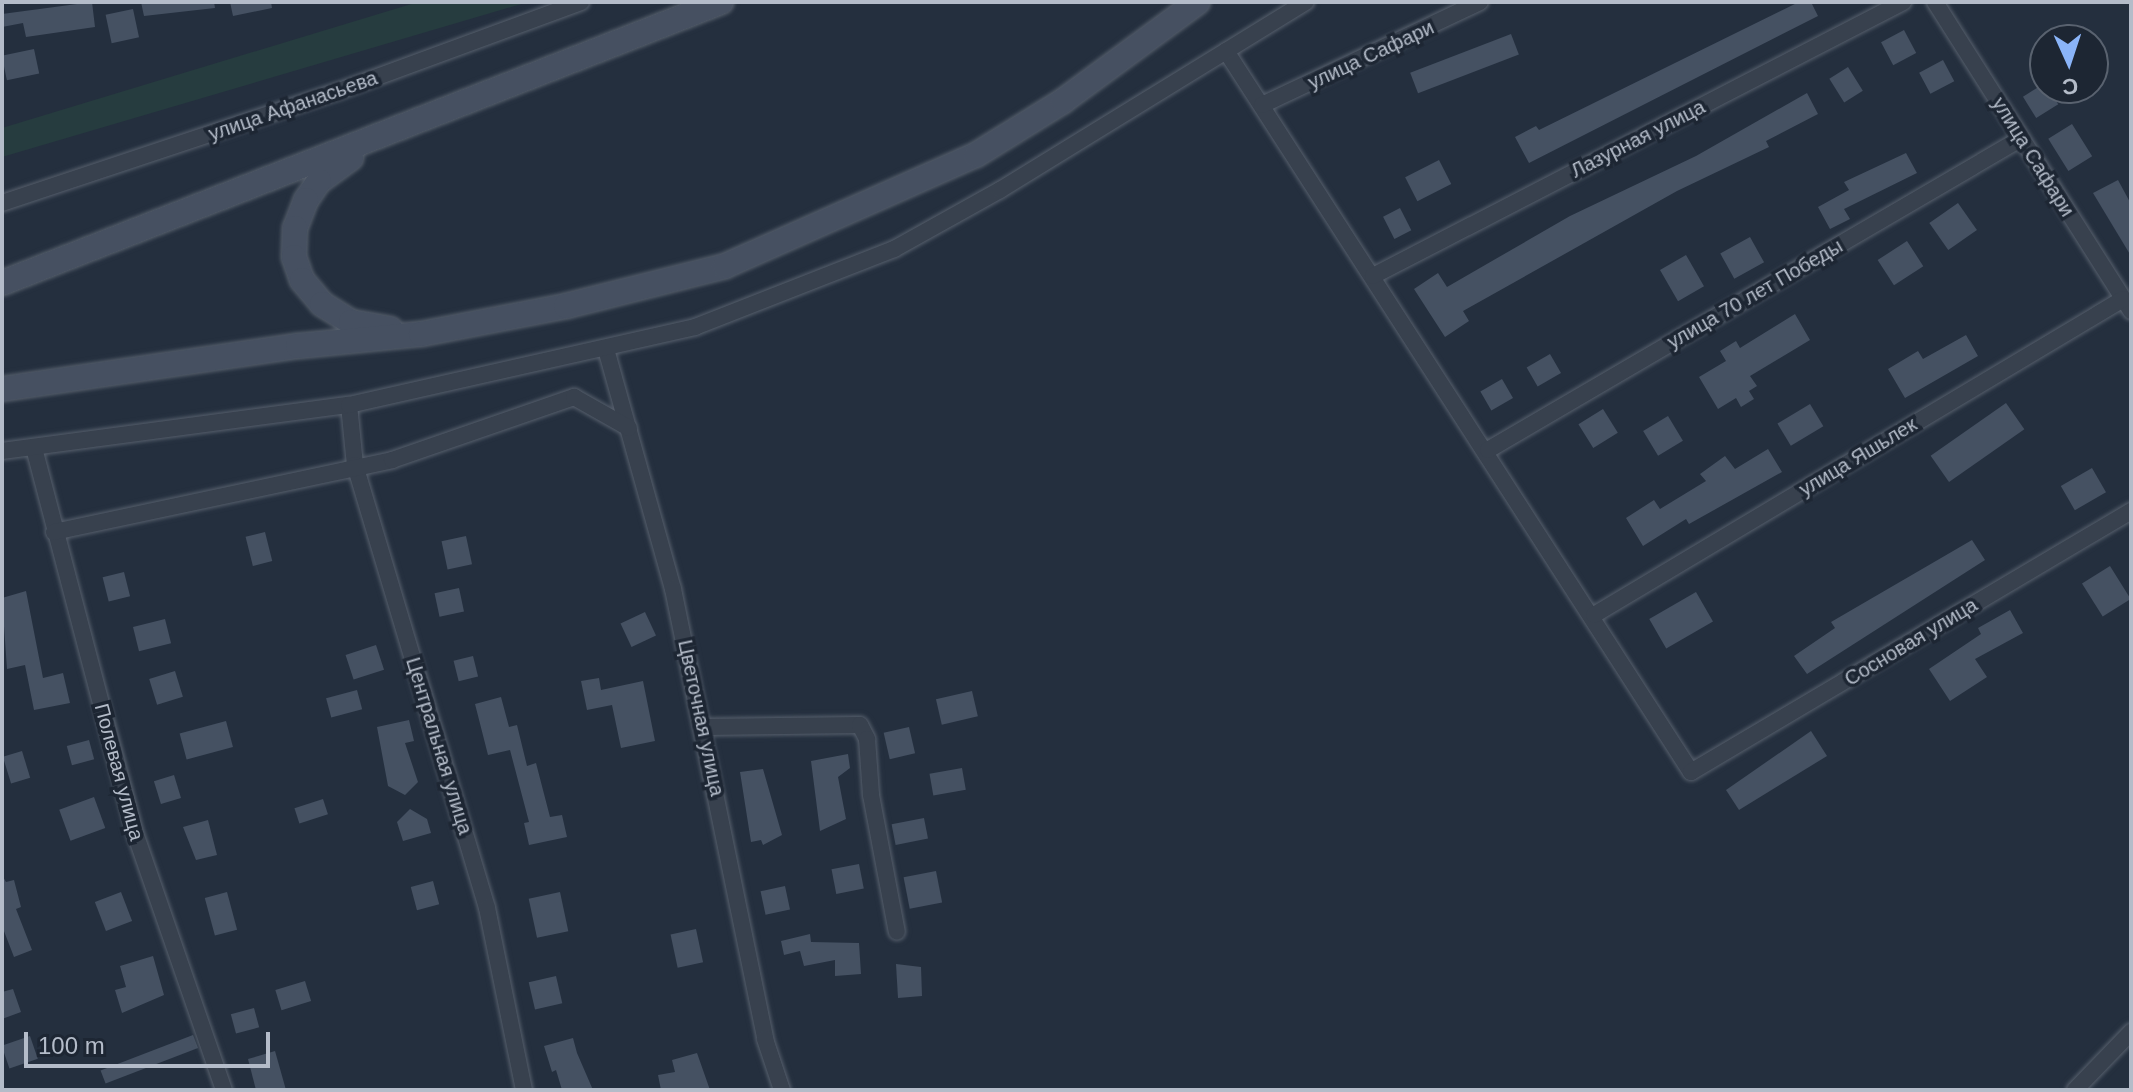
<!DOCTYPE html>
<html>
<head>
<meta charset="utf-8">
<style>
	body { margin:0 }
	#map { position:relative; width:2133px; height:1092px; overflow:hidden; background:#242f3e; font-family:Arial,sans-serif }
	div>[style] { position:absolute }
	.green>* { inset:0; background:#263c3f }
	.building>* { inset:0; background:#455162; transform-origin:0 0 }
	.roads { filter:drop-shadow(0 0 2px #565f6c) drop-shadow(0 0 2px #565f6c) }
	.street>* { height:16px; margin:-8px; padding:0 8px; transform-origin:8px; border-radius:8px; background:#38414e }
	.secondary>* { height:24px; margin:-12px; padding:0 12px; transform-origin:12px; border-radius:12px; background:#465061 }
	span { translate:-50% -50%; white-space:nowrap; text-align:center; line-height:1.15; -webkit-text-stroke:7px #1d2633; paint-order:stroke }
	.street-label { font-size:20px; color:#b4bcc9 }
	.frame { position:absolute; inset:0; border:4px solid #b4bcc9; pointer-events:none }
	.north { position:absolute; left:2029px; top:24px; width:80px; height:80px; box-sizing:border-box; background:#1d2633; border:2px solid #59626f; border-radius:50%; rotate:177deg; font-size:22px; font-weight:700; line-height:32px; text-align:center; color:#b4bcc9 }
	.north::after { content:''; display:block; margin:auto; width:28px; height:36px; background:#8ab4f8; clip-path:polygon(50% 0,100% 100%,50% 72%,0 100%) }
	.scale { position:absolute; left:24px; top:1032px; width:246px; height:36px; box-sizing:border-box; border:4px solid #b4bcc9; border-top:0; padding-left:10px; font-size:24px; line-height:28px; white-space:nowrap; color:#b4bcc9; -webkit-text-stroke:6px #1d2633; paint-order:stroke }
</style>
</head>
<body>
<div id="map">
	<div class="green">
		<div style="clip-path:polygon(418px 2px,528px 2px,2px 157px,2px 128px)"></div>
	</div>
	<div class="building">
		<div style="clip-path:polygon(92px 2px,95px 27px,26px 37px,23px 23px,2px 27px,2px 14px)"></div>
		<div style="clip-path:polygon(141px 2px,214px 2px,215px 8px,144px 16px)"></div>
		<div style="clip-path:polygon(230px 2px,271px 2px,272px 8px,233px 16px)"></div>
		<div style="clip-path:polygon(1799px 2px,1811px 2px,1818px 16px,1529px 163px,1515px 137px,1536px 126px,1539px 130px)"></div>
		<div style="left:133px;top:9px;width:29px;height:28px;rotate:78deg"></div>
		<div style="left:1904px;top:30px;width:26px;height:26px;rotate:62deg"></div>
		<div style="left:1511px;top:34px;width:22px;height:108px;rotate:69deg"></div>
		<div style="left:34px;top:49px;width:25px;height:33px;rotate:78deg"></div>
		<div style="left:1943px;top:60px;width:24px;height:27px;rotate:62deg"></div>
		<div style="left:1848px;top:67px;width:28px;height:22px;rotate:58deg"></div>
		<div style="left:2045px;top:83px;width:25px;height:26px;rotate:58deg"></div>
		<div style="clip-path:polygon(1807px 93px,1818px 114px,1766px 141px,1769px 147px,1677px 191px,1463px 311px,1469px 321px,1445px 337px,1414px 289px,1438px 273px,1447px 287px,1570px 216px,1696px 156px)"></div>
		<div style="left:2072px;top:124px;width:38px;height:28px;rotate:58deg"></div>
		<div style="clip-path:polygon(1906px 153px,1917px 173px,1844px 209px,1850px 219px,1830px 229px,1818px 207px,1849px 190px,1844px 182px)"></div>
		<div style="left:1439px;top:160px;width:27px;height:38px;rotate:63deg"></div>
		<div style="clip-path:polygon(2118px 180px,2131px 204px,2131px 256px,2093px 193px)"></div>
		<div style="left:1958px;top:203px;width:33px;height:35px;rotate:55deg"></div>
		<div style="left:1400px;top:208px;width:25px;height:19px;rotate:63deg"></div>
		<div style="left:1750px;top:237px;width:29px;height:34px;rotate:61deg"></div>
		<div style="left:1907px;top:241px;width:30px;height:35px;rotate:57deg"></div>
		<div style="left:1686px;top:255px;width:36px;height:30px;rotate:60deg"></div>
		<div style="clip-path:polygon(1795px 314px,1810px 340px,1750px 376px,1757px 386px,1749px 391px,1754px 399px,1741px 407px,1736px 398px,1718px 409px,1699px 377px,1726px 361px,1720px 351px,1736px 341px,1740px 348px)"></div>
		<div style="clip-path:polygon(1966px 335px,1978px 356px,1905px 398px,1888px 369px,1918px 351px,1923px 359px)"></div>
		<div style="left:1550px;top:354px;width:22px;height:27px;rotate:60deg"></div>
		<div style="left:1502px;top:379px;width:22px;height:25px;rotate:60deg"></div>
		<div style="left:2006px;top:403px;width:32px;height:92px;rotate:55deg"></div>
		<div style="left:1810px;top:404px;width:26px;height:38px;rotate:59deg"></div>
		<div style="left:1603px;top:409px;width:28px;height:29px;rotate:58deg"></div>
		<div style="left:1668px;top:416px;width:29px;height:29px;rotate:59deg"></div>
		<div style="clip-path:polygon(1768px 449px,1782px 472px,1689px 524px,1686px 519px,1643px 546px,1626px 518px,1654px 500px,1660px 509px,1706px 481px,1700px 474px,1725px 456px,1735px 469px)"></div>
		<div style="left:2092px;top:468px;width:28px;height:36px;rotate:60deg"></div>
		<div style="left:265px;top:532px;width:30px;height:20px;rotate:76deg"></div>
		<div style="left:466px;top:536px;width:29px;height:25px;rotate:78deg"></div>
		<div style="clip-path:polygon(1972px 540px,1985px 560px,1807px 674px,1794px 656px,1835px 628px,1831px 622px)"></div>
		<div style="left:2110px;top:566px;width:39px;height:33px;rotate:58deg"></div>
		<div style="left:124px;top:572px;width:25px;height:22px;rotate:76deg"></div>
		<div style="left:459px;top:588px;width:24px;height:25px;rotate:78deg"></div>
		<div style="clip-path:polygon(26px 591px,43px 678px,63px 673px,70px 703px,34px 710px,25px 665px,7px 669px,2px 598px)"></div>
		<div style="left:1696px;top:592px;width:34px;height:54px;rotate:60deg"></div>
		<div style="clip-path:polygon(2010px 610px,2023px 633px,1975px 659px,1987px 677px,1950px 701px,1929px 669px,1981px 634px,1978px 628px)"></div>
		<div style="left:645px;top:612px;width:26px;height:27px;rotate:65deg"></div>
		<div style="left:165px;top:619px;width:25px;height:33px;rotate:76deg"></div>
		<div style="left:376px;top:645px;width:26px;height:32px;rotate:72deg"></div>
		<div style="left:473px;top:656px;width:21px;height:20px;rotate:76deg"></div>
		<div style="left:175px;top:671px;width:27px;height:27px;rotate:73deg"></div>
		<div style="clip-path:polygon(599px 678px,601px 690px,643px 681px,655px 741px,621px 748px,612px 705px,587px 710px,581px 681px)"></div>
		<div style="left:357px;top:690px;width:20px;height:32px;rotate:75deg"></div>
		<div style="left:972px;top:691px;width:26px;height:37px;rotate:77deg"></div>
		<div style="clip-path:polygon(501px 697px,509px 727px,517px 725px,527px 766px,536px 763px,550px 817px,562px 815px,567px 837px,529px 845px,524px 823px,529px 822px,510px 750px,488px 755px,475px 704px)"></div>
		<div style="clip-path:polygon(409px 720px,414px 741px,405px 743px,418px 782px,405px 795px,388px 786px,377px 727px)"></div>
		<div style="left:226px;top:721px;width:27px;height:48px;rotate:75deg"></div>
		<div style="left:909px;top:727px;width:27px;height:26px;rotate:77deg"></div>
		<div style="clip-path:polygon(1811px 731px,1827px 756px,1739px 810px,1726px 790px)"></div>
		<div style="left:89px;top:740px;width:20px;height:23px;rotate:75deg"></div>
		<div style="left:22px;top:751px;width:28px;height:20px;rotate:73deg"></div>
		<div style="clip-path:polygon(848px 754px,850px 768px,838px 777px,846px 819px,820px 831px,811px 761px)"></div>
		<div style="left:962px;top:768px;width:22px;height:33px;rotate:80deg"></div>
		<div style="clip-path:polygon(763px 769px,782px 835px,763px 845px,761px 840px,751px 842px,740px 772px)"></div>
		<div style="left:174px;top:775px;width:24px;height:21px;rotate:73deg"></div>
		<div style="left:94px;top:797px;width:33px;height:37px;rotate:70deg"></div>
		<div style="left:323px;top:799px;width:16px;height:30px;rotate:72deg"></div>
		<div style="clip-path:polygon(410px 809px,427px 819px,431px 833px,403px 841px,397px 822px)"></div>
		<div style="left:924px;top:818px;width:21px;height:33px;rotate:79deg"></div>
		<div style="clip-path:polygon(208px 820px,217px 855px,196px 860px,183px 827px)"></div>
		<div style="left:859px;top:864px;width:25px;height:28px;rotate:79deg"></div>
		<div style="left:936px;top:871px;width:32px;height:33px;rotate:79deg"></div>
		<div style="clip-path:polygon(2px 875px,6px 882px,14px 880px,21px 907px,16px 909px,32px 950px,14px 957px,2px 926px)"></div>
		<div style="left:433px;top:881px;width:24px;height:23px;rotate:75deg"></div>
		<div style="left:785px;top:886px;width:24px;height:25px;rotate:78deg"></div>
		<div style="left:121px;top:892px;width:31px;height:28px;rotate:69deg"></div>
		<div style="left:227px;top:892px;width:39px;height:23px;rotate:75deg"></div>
		<div style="left:560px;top:892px;width:40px;height:32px;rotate:78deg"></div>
		<div style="left:696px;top:929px;width:34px;height:26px;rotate:78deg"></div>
		<div style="clip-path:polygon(810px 934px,811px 942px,859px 943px,861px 974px,835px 976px,835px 960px,804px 966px,800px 951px,784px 955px,781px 941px)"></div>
		<div style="clip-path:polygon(153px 956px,164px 995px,122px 1013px,115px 990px,126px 987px,120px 966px)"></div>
		<div style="clip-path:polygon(896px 964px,921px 967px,922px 996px,898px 998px)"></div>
		<div style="left:556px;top:976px;width:28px;height:28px;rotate:77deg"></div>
		<div style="left:305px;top:981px;width:21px;height:31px;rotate:73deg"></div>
		<div style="clip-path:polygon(13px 989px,21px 1012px,2px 1019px,2px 992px)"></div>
		<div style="left:254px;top:1008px;width:20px;height:24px;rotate:75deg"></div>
		<div style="left:193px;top:1035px;width:14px;height:99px;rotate:69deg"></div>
		<div style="left:30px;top:1036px;width:24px;height:30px;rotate:71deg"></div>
		<div style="clip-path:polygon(573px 1038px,577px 1053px,593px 1090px,562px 1090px,556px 1070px,552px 1072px,544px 1046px)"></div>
		<div style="clip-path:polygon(275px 1051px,286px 1090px,256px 1090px,248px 1059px)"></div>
		<div style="clip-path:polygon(697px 1053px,710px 1090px,661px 1090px,658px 1075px,675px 1072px,672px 1060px)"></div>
	</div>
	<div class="roads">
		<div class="street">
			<div style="left:1935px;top:2px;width:366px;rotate:57.6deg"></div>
			<div style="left:1226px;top:51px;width:858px;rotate:57.18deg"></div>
			<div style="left:1691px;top:772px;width:512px;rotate:-30.68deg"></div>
			<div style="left:1262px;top:105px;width:241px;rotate:-25.3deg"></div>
			<div style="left:2px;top:203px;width:355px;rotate:-18.4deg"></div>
			<div style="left:339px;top:91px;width:258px;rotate:-20.2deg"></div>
			<div style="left:1373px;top:276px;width:597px;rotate:-27.34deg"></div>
			<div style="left:606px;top:349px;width:249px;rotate:74.4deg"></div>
			<div style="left:673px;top:589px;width:459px;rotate:78.4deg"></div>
			<div style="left:765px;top:1039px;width:54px;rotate:71.6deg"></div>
			<div style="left:349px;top:405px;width:60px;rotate:84.3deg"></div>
			<div style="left:355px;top:465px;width:462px;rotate:73.4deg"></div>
			<div style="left:487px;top:908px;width:186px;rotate:78.5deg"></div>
			<div style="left:34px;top:448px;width:401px;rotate:75.3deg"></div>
			<div style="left:136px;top:836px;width:269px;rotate:70.9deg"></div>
			<div style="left:1488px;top:450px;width:618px;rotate:-30.3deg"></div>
			<div style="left:2px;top:451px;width:350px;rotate:-7.6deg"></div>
			<div style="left:349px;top:405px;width:355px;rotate:-12.7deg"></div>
			<div style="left:695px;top:327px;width:214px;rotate:-21.4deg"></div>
			<div style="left:894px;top:249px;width:121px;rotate:-29.1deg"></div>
			<div style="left:1000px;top:190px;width:359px;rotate:-31.6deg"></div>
			<div style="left:54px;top:532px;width:346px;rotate:-12deg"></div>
			<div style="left:392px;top:460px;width:193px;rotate:-19.1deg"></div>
			<div style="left:574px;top:397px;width:63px;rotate:29.4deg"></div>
			<div style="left:1594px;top:615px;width:616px;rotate:-30.85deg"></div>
			<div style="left:705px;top:727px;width:155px;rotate:-0.7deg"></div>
			<div style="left:860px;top:725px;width:16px;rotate:63deg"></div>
			<div style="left:867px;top:739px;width:56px;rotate:85.9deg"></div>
			<div style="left:871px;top:795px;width:139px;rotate:79.3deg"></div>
			<div style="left:2075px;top:1090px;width:81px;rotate:-46deg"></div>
		</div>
		<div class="secondary">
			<div style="left:351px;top:158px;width:39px;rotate:144deg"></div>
			<div style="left:319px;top:181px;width:23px;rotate:124deg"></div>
			<div style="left:306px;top:200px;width:30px;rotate:111deg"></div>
			<div style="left:295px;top:228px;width:29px;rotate:92deg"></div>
			<div style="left:294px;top:257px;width:24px;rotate:71deg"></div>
			<div style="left:302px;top:280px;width:31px;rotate:50deg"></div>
			<div style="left:322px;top:304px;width:34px;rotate:32deg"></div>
			<div style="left:351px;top:322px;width:40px;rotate:10deg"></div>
			<div style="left:2px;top:283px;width:772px;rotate:-21.35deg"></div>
			<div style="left:2px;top:389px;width:299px;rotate:-8.3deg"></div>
			<div style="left:298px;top:346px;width:124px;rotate:-5.6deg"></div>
			<div style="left:421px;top:334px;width:148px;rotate:-10.9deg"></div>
			<div style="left:566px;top:306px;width:164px;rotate:-14.1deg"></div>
			<div style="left:725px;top:266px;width:274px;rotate:-23.9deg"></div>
			<div style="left:976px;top:155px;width:102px;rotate:-31.8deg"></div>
			<div style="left:1063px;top:101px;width:167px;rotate:-36.3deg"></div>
		</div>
	</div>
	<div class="street-label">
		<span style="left:1371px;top:55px;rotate:-25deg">улица Сафари</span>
		<span style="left:293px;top:106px;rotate:-19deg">улица Афанасьева</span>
		<span style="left:1638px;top:139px;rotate:-27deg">Лазурная улица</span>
		<span style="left:2033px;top:157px;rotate:58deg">улица Сафари</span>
		<span style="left:1755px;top:294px;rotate:-30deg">улица 70 лет Победы</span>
		<span style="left:1858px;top:457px;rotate:-31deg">улица Яшьлек</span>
		<span style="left:1911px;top:642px;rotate:-31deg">Сосновая улица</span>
		<span style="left:701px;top:718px;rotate:78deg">Цветочная улица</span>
		<span style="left:439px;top:746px;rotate:73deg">Центральная улица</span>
		<span style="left:119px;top:772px;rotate:75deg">Полевая улица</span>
	</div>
	<div class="frame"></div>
	<div class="north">С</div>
	<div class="scale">100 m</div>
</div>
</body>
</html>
